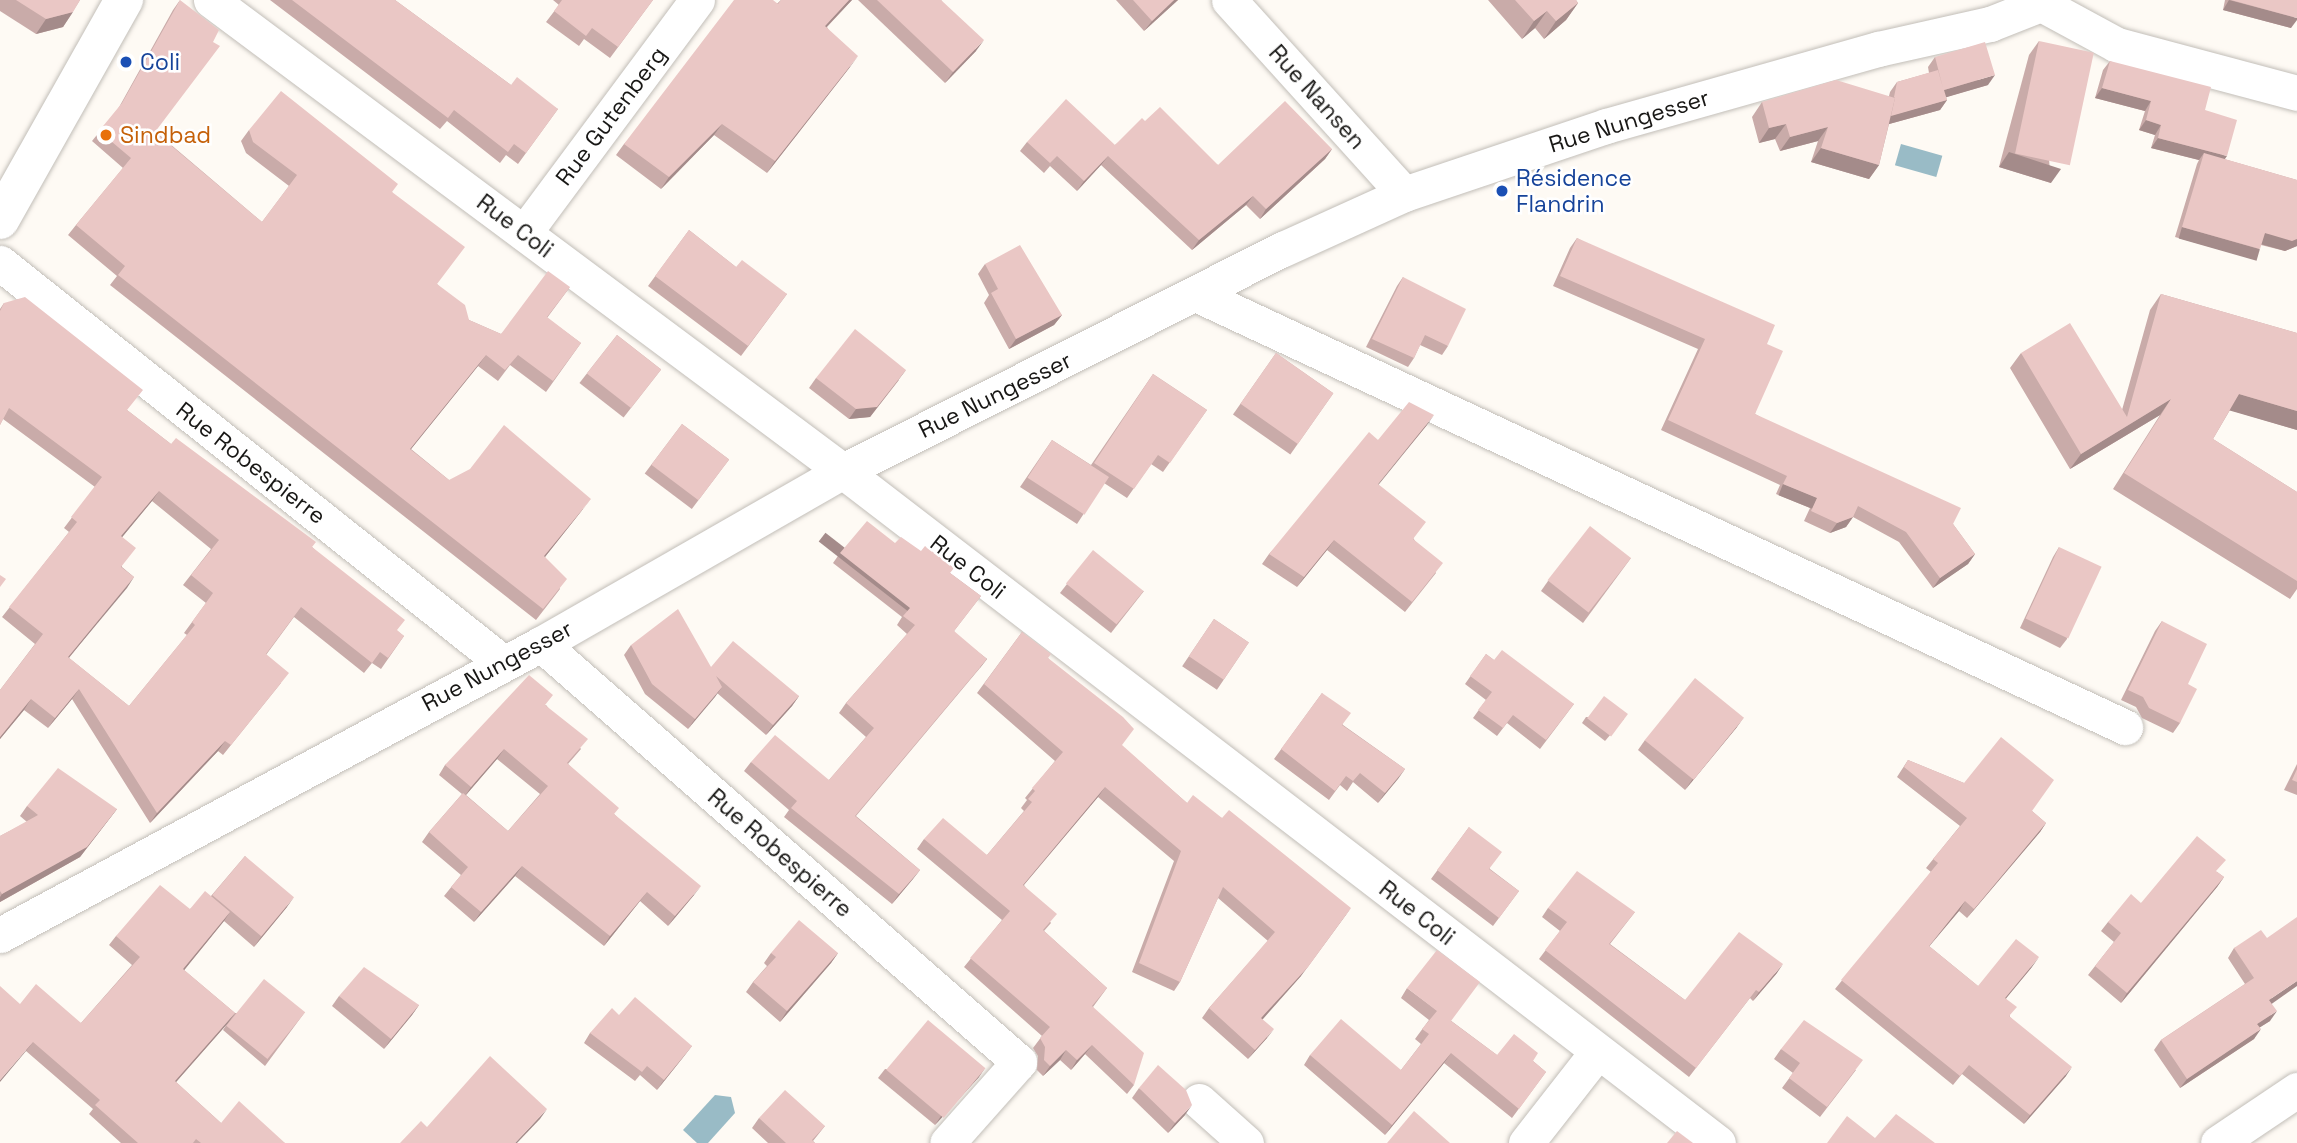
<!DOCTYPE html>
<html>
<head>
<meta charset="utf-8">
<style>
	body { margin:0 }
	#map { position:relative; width:2297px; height:1143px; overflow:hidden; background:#fefaf4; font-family:"Space Grotesk",sans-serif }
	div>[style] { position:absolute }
	.water>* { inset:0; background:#99bbc6; transform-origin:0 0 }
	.roads { filter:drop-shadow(0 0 2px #c2beb8) drop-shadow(0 0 2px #c2beb8) }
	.minor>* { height:35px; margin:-17.5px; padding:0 17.5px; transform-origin:17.5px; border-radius:17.5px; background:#fff }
	.secondary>* { height:38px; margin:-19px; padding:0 19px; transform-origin:19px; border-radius:19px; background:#fff }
	.wall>* { inset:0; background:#c9aba9; transform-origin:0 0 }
	.shaded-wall>* { inset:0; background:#a48b8a; transform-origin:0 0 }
	.building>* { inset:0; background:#eac7c5; transform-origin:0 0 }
	.dots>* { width:19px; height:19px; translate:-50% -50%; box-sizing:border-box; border:4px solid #fff; border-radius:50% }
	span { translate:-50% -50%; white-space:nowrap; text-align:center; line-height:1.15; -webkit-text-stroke:5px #fff; paint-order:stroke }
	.transit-label { font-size:23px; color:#164399 }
	.left { translate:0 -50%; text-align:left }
	.street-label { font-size:23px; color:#181715 }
	.food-label { font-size:23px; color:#c56008 }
</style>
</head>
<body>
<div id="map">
	<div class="water">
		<div style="left:1901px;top:144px;width:43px;height:22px;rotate:16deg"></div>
		<div style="clip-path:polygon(715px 1095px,731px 1097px,735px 1113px,708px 1143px,697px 1143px,683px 1130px)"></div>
	</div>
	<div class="roads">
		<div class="minor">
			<div style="left:211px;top:0;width:788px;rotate:36.7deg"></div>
			<div style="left:843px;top:471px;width:1103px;rotate:37.52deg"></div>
			<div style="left:1229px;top:0;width:261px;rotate:47.9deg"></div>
			<div style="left:2034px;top:0;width:94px;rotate:28.5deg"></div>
			<div style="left:2117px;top:45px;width:186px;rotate:14.9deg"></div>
			<div style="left:524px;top:233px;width:290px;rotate:-53.4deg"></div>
			<div style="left:0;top:263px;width:641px;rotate:38.48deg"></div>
			<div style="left:1198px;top:295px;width:1023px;rotate:24.99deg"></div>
			<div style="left:541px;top:644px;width:635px;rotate:41.17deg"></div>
			<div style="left:1019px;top:1062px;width:108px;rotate:131.6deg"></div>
			<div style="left:0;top:935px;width:614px;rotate:-28.28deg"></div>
			<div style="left:541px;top:644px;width:348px;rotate:-29.8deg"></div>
			<div style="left:843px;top:471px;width:493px;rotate:-26.8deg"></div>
			<div style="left:1283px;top:249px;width:133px;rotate:-24.4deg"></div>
			<div style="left:1404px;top:194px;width:213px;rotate:-18.6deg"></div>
			<div style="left:1606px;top:126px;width:283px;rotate:-15.8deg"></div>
			<div style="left:1878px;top:49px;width:115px;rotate:-12.6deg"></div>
			<div style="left:1990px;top:24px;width:66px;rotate:-21.5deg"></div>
			<div style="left:1199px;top:1101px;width:63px;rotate:41.8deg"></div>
			<div style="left:1526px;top:1143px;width:115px;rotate:-52deg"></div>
			<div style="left:2218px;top:1143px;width:95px;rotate:-33.9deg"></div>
		</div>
		<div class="secondary">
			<div style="left:0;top:220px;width:253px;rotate:-60.6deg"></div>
		</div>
	</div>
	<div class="wall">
		<div style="clip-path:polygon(0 0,80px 0,63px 27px,36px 34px,0 11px)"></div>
		<div style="clip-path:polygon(180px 0,156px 132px,262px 222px,289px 186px,246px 153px,241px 141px,249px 130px,392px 192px,437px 284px,469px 320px,501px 334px,570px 287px,547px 318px,581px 343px,546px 392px,510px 365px,498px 381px,478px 366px,411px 449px,449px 480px,583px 509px,545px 557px,560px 589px,536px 620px,110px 285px,117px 276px,68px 235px,76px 225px,123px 168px,92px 141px,118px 109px,173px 10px)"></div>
		<div style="clip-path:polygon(270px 0,395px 0,511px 85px,558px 109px,518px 164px,506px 155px,500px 163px,447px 121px,440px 129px)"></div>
		<div style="clip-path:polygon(553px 0,653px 0,610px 58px,584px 39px,579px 46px,546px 22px,559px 5px)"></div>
		<div style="clip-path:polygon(781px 0,852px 0,827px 27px,850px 67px,767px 173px,714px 135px,661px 189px,616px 155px,624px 144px)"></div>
		<div style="clip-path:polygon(858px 0,941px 0,976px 51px,945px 83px)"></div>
		<div style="clip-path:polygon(1116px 0,1178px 0,1144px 31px)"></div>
		<div style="clip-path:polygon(1488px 0,1576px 0,1578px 3px,1566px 20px,1544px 39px,1535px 28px,1522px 39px)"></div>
		<div style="clip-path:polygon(2225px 0,2297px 0,2291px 28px,2223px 10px)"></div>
		<div style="clip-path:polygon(2039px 41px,2051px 183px,1999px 167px,2029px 55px)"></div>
		<div style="clip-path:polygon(1935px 57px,1988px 85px,1946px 97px,1947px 100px,1940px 110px,1889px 124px,1879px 165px,1869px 179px,1811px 162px,1818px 141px,1780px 151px,1775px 139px,1759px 143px,1752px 117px,1762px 102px,1889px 96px,1890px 92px,1897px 82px,1929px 73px,1928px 67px)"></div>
		<div style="clip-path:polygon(2110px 61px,2205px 110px,2224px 159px,2297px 180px,2297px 246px,2285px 251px,2261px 245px,2253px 259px,2175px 237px,2197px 164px,2199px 160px,2151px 148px,2155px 135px,2139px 130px,2145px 111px,2095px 98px,2103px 70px)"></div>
		<div style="clip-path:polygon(1145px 121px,1218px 165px,1332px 149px,1325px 159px,1260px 219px,1246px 205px,1192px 250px,1101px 165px,1077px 191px,1050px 166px,1044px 173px,1020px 151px,1027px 142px,1115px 145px)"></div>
		<div style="clip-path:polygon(689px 230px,736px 267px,787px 294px,741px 356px,648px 286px)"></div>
		<div style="clip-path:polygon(1577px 238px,1767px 344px,1755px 414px,1953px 524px,1975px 554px,1968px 564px,1933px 588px,1899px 542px,1853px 517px,1846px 527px,1830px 533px,1804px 521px,1810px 508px,1776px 494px,1780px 485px,1661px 430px,1698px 349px,1553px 286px,1570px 248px)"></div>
		<div style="clip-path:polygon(985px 264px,1062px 315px,1054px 325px,1009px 349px,984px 303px,989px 295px,978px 274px)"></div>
		<div style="clip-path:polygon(1403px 277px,1448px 346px,1442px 355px,1420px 345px,1414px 358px,1408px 367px,1366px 347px,1397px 286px)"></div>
		<div style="clip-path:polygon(2161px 294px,2297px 333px,2297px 430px,2230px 410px,2213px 439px,2297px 492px,2297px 589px,2290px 599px,2113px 489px,2160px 415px,2070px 469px,2010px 368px,2021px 353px,2122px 410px,2150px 310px)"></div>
		<div style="clip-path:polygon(evenodd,4px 303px,127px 410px,171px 444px,312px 547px,397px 631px,404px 636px,381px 669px,372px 663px,364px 673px,294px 617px,266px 655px,281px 683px,223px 755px,218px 751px,150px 823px,72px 699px,48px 728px,24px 710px,0 739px,0 690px,35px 644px,2px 617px,69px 532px,64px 528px,95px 487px,3px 419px,0 425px,0 309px,4px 303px,152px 501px,211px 549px,183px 585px,206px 603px,184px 633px,187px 635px,129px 706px,69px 658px,134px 577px,122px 567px,122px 537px,152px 501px)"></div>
		<div style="left:617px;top:335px;width:56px;height:61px;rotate:38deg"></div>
		<div style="left:1276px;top:353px;width:70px;height:75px;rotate:35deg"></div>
		<div style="clip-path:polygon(1153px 374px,1207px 410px,1163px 472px,1151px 464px,1127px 498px,1104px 483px,1077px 524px,1020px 487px,1052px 440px,1091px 465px)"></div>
		<div style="clip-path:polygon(816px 378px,899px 380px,870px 417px,849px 419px,809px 388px)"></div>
		<div style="left:682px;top:424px;width:59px;height:62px;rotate:37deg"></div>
		<div style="clip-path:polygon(1427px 425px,1378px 484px,1436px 573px,1405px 612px,1327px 550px,1297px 587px,1262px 564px,1269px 554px,1378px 440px)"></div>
		<div style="clip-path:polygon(895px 543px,950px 573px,981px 596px,954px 631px,980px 668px,856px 816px,920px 870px,892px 904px,784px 817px,789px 810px,744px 771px,751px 762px,829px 780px,866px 737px,839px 713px,846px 703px,907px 634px,897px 625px,902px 617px,833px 563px,840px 553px)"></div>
		<div style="clip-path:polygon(2059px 547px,2067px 639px,2060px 648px,2020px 628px,2053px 557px)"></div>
		<div style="clip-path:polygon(1631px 558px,1583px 623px,1541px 591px,1548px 581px)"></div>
		<div style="clip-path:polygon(1067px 584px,1144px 591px,1111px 633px,1060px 593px)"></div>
		<div style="left:1214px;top:619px;width:42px;height:57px;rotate:34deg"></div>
		<div style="clip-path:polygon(2162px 621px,2188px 684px,2180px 723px,2173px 733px,2142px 718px,2136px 707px,2121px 700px,2155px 631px)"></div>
		<div style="clip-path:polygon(1022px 632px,1048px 658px,1122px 746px,1187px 803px,1222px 818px,1301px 976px,1262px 1019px,1267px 1038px,1248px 1059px,1202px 1018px,1209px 1008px,1268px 941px,1218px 898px,1180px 982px,1174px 991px,1132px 972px,1174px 861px,1098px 797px,1024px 885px,1051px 923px,1044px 931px,1107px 988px,1093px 1007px,1134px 1085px,1127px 1094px,1085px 1054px,1071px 1070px,1060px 1060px,1043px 1076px,1037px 1070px,1038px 1056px,1033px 1048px,1042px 1036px,964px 967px,1002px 920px,917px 849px,924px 839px,987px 855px,1024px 811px,1021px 808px,1027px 800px,1025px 798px,1055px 761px,977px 693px)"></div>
		<div style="clip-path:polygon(631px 645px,711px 667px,799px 696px,792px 706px,766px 735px,717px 693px,688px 729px,645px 694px,624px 655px)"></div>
		<div style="clip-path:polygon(1486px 654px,1494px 660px,1574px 704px,1540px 749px,1507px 723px,1497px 736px,1473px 718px,1486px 700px,1465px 684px)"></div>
		<div style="clip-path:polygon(1322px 693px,1343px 725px,1405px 769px,1378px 803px,1353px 782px,1347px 791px,1340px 785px,1329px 800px,1274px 759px)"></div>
		<div style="clip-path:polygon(evenodd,546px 705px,581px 749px,568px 764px,615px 815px,694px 895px,668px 926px,640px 901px,604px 946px,515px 876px,474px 922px,444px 896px,461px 875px,422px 842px,429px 832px,462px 794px,439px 775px,445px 765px,546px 705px,497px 759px,540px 794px,508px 831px,466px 795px,497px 759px)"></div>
		<div style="clip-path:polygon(1586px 717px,1624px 719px,1605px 741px,1582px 723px)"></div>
		<div style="clip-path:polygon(1737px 727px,1685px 790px,1638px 750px,1645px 740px)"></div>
		<div style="clip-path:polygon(1908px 760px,2032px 811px,2046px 823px,2040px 832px,1967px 918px,1959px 911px,1929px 946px,1978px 986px,2032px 967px,2006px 998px,2010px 1017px,2066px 1076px,2024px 1124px,1962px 1074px,1953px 1085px,1835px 989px,1931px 872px,1926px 868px,1960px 826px,1897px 777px)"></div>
		<div style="clip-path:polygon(2297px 764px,2297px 795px,2284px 790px)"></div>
		<div style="clip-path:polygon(27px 806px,117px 809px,80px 857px,0 902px,0 836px,27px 822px,20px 816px)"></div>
		<div style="clip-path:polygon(1469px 827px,1490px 869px,1519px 891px,1493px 926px,1431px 879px)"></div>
		<div style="clip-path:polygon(245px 856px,287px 907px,254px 947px,224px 921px,184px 970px,235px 1013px,305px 1012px,265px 1066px,223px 1030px,227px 1024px,176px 1082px,221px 1123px,285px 1143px,121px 1143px,89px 1114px,93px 1109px,26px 1051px,20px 1004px,81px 1023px,132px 965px,109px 945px,116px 936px,190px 909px,211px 896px)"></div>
		<div style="clip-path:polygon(2217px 872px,2224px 877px,2217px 887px,2121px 1003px,2088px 975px,2114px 942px,2101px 931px,2108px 922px,2141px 903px)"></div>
		<div style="clip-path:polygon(1548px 908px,1635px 912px,1610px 944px,1685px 1000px,1777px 973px,1753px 1001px,1750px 998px,1689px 1077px,1539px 959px,1560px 931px,1542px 917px)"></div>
		<div style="clip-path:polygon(2267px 938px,2272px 1003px,2270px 1021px,2260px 1027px,2254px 1039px,2180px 1088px,2154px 1050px,2161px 1040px,2245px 984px,2228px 958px,2234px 948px)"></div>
		<div style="clip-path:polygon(771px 953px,838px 953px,831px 963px,780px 1022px,746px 992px,753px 982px,767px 966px,764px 963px)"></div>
		<div style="clip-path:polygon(1407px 988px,1497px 1055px,1533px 1061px,1546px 1072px,1512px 1118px,1444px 1063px,1385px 1135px,1304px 1065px,1310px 1055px,1401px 1070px,1421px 1044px,1415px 1039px,1429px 1020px,1401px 998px)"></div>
		<div style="clip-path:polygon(339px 996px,419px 1005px,412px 1015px,384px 1049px,332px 1006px)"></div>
		<div style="clip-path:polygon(619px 1015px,692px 1046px,657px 1090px,640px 1075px,635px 1081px,584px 1043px,590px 1033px)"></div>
		<div style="clip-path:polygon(1781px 1049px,1856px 1070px,1820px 1117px,1782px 1088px,1793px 1073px,1774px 1059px)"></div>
		<div style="clip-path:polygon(885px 1069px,979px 1077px,935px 1125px,878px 1078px)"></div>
		<div style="clip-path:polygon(1139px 1088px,1185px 1115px,1168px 1133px,1132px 1098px)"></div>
		<div style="clip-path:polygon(759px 1118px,825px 1126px,813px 1141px,815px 1143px,768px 1143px,752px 1128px)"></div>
	</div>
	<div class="shaded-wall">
		<div style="clip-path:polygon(849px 0,852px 0,817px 37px,825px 26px)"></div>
		<div style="clip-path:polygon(1174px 0,1178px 0,1144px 31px,1152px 21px)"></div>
		<div style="clip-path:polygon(2229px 0,2297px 18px,2297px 20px,2291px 28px,2223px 10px)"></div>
		<div style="clip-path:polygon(1578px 3px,1566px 20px,1544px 39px,1556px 21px)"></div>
		<div style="clip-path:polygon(1547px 11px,1535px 28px,1522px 39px,1534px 21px)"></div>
		<div style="clip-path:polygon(73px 12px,63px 27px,36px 34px,46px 19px)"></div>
		<div style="clip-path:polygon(984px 40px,976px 51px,945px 83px,953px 72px)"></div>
		<div style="clip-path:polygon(858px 56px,850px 67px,767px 173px,775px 161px)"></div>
		<div style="clip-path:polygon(1995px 75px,1988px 85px,1937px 100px,1944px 90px)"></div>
		<div style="clip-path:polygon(2102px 88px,2151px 101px,2145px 111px,2095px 98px)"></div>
		<div style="clip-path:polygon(1947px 100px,1940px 110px,1882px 126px,1889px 116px)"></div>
		<div style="clip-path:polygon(2146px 120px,2161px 125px,2155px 135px,2139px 130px)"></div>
		<div style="clip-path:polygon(722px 124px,714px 135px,661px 189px,669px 177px)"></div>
		<div style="clip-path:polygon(1786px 124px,1775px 139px,1759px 143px,1769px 128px)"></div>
		<div style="clip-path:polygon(1828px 127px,1818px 141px,1780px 151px,1790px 137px)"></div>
		<div style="clip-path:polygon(2158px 138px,2227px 156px,2220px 166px,2204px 153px,2199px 160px,2151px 148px)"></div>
		<div style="clip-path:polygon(1821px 148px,1879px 165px,1869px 179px,1811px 162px)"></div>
		<div style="clip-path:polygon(1332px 149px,1325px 159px,1260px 219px,1266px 209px)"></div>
		<div style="clip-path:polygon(2009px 152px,2061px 169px,2051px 183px,1999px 167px)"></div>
		<div style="clip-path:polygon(1108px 156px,1101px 165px,1077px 191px,1084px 181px)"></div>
		<div style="clip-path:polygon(1253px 196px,1246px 205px,1192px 250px,1199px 240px)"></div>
		<div style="left:2182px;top:227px;width:81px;height:12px;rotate:16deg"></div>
		<div style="clip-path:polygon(2265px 233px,2297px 239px,2297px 246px,2285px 251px,2257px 243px)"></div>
		<div style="clip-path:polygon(1062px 315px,1054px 325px,1009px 349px,1016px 339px)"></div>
		<div style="clip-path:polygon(486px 355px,478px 366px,403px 459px,410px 449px)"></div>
		<div style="clip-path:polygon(906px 370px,870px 417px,849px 419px,856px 409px)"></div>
		<div style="clip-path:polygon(2239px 394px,2297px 411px,2297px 430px,2228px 410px)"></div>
		<div style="clip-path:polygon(2171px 399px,2160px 415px,2070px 469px,2081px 454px)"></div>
		<div style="clip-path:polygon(1434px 415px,1427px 425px,1371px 494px,1378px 484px)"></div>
		<div style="left:1783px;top:484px;width:37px;height:12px;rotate:22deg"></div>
		<div style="clip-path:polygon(159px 491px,152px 501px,114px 547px,121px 536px)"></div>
		<div style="clip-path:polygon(591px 499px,583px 509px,537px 567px,544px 556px)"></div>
		<div style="clip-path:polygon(1853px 517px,1846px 527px,1830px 533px,1837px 523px)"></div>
		<div style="clip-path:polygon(1334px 540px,1327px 550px,1297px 587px,1304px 577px)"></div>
		<div style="clip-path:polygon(1975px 554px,1968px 564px,1933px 588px,1940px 578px)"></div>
		<div style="clip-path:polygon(134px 577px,127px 588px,61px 667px,68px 657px)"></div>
		<div style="left:987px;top:659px;width:11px;height:205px;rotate:128deg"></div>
		<div style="clip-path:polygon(722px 687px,715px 697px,688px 729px,695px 719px)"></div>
		<div style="clip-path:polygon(79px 689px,72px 699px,48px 728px,55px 718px)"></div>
		<div style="clip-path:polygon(799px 696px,792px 706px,766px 735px,773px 725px)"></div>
		<div style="clip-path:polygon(31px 699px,24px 710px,0 739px,0 737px)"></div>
		<div style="clip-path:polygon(1744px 717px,1737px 727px,1685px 790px,1692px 780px)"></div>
		<div style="clip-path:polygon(225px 741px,218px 751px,150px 823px,157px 813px)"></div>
		<div style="clip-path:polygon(504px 749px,497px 759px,465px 796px,471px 787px)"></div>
		<div style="clip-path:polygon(1405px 769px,1398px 779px,1378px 803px,1385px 793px)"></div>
		<div style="clip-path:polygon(1105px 787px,1098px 797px,1016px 894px,1023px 885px)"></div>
		<div style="clip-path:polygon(117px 809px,80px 857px,0 902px,0 897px,2px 894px)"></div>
		<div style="clip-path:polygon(2046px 823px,2040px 832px,1967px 918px,1974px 909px)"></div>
		<div style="clip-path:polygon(522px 866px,515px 876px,474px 922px,481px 912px)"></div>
		<div style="clip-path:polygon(920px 870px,913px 879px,892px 904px,899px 894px)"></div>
		<div style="clip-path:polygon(2224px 877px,2217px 887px,2121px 1003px,2127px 993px)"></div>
		<div style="clip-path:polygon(701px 886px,694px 895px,668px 926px,675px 916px)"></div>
		<div style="clip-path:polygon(647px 892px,640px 901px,604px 946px,610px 936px)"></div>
		<div style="clip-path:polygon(294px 897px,287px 907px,254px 947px,261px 937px)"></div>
		<div style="clip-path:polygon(1965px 901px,1959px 911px,1922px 955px,1929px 946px)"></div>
		<div style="clip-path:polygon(1351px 908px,1301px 976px,1255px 1028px,1261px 1018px)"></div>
		<div style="clip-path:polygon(230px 912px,224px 921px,177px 979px,183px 969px)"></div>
		<div style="clip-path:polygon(838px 953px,831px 963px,780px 1022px,787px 1011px)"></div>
		<div style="clip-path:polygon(2039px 957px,2032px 967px,1999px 1007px,2005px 998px)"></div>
		<div style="clip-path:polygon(1783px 964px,1777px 973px,1753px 1001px,1759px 992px)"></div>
		<div style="clip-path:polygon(2297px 981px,2297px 986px,2263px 1010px,2269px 1000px)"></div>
		<div style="clip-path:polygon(419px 1005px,412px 1015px,384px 1049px,391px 1039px)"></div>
		<div style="clip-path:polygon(2277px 1011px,2270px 1021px,2251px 1033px,2257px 1024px)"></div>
		<div style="clip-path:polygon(235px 1013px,228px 1023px,169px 1090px,175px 1081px)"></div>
		<div style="clip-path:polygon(1274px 1029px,1267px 1038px,1248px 1059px,1255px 1050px)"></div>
		<div style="clip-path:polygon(2261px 1029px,2254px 1039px,2180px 1088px,2187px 1079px)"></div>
		<div style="clip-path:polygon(33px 1042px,26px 1051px,0 1082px,0 1080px)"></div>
		<div style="clip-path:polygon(1092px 1045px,1085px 1054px,1071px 1070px,1077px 1060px)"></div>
		<div style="clip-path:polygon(692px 1046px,685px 1055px,657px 1090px,664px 1080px)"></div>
		<div style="clip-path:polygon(1066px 1050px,1060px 1060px,1043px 1076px,1050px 1066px)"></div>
		<div style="clip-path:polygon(1451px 1053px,1444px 1063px,1385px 1135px,1392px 1125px)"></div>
		<div style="clip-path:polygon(2072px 1067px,2066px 1076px,2024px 1124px,2030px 1115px)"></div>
		<div style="clip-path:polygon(985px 1068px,979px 1077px,935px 1125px,941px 1116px)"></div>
		<div style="clip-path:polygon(1192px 1105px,1185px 1115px,1168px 1133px,1175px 1123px)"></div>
		<div style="clip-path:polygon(547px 1109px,540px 1119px,517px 1143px,515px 1143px)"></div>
	</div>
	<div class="building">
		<div style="clip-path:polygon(16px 0,80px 0,73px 12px,46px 19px)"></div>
		<div style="clip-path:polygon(180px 0,219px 30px,213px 42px,220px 46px,155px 132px,262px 222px,297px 175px,253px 142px,249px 130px,281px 91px,398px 184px,392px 192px,465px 247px,437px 284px,465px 305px,469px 320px,501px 334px,548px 271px,570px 287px,547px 317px,581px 343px,553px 381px,518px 355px,505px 370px,486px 355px,410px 449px,449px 480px,470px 469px,504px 425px,591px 499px,544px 556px,567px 579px,543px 609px,118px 275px,125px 266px,76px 225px,131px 158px,99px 131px,122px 103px)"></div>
		<div style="clip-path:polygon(292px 0,395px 0,511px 85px,517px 77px,558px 109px,526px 153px,514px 144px,508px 152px,454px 110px,448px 118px)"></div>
		<div style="clip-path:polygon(562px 0,653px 0,618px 47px,592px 28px,586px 36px,554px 11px)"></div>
		<div style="clip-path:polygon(734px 0,773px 0,778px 4px,781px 0,849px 0,825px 26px,858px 56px,775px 161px,722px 124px,669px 177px,624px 144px)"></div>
		<div style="clip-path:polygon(877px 0,941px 0,984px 40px,953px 72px)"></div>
		<div style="clip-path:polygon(1133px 0,1174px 0,1152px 21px)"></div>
		<div style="clip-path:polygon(1515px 0,1576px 0,1578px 3px,1556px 21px,1547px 11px,1534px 21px)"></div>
		<div style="clip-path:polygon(2231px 0,2297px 0,2297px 18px)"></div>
		<div style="left:2039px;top:41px;width:56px;height:115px;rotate:12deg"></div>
		<div style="clip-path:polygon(1985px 42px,1995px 75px,1944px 90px,1947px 100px,1891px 116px,1895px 98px,1894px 97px,1897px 82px,1938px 70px,1943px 88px,1935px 57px)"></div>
		<div style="clip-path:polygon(2110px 61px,2211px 87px,2205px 110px,2237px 120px,2227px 156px,2158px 138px,2161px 125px,2146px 120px,2151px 101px,2102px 88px)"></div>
		<div style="clip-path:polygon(1836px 80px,1895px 98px,1879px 165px,1821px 148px,1828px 127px,1790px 137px,1786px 124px,1769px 128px,1762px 102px)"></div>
		<div style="clip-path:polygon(1066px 99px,1115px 145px,1142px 118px,1145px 121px,1160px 107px,1218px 165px,1285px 101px,1332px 149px,1266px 209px,1253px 196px,1199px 240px,1108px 156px,1084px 181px,1057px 156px,1050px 163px,1027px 142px)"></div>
		<div style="clip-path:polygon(2204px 153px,2297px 180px,2297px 239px,2292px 241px,2265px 233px,2260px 249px,2182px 227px)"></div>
		<div style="clip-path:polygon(689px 230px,736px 267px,742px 260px,787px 294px,748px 346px,655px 276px)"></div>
		<div style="clip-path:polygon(1577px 238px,1775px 325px,1767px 344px,1783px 351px,1755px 414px,1961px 508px,1953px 524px,1975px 554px,1940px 578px,1906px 532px,1858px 506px,1853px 517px,1837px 523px,1811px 511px,1817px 498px,1783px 484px,1787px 476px,1668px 420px,1705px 339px,1560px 276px)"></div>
		<div style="clip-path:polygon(1020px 245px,1062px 315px,1016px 339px,991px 293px,998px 289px,985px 264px)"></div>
		<div style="clip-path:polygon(1403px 277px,1466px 309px,1448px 346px,1425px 335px,1414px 358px,1372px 339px)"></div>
		<div style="clip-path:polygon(2161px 294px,2297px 333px,2297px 411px,2239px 394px,2213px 439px,2297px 492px,2297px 581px,2124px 473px,2171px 399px,2081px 454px,2021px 353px,2070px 323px,2127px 417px)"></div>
		<div style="clip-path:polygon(evenodd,25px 297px,143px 390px,127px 410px,171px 444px,176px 438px,316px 542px,312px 547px,405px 620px,397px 630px,404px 636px,388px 658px,380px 652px,372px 663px,301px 607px,266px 654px,289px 673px,231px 745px,225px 741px,157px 813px,79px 689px,55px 718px,31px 699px,0 737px,0 690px,43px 634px,9px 607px,77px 522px,71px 517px,102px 477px,9px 408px,0 425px,0 311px,4px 303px,25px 297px,159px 491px,219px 540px,191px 575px,213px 593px,192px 622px,195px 625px,129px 706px,68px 657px,134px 577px,121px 567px,136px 548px,121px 536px,159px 491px)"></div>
		<div style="clip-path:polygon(855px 329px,906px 370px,877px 407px,856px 409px,816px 378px)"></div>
		<div style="left:617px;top:335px;width:56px;height:49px;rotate:38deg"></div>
		<div style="left:1276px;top:353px;width:70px;height:62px;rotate:35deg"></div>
		<div style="clip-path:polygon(1153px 374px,1207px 410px,1170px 463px,1158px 455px,1134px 489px,1094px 463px)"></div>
		<div style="clip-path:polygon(1409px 402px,1434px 415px,1378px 484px,1426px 522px,1413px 539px,1443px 563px,1412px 602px,1334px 540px,1304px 577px,1269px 554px,1369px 432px,1378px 440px)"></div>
		<div style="left:682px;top:424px;width:59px;height:51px;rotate:37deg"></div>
		<div style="left:1052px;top:440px;width:68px;height:45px;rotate:33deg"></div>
		<div style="clip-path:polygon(867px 521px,895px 543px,901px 537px,921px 551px,925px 546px,954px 568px,950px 573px,981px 596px,954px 631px,987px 659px,855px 816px,920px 870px,899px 894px,791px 808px,797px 801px,751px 762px,775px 735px,829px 780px,874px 728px,846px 703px,915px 625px,903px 616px,910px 608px,840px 553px)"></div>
		<div style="left:1590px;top:526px;width:52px;height:69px;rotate:38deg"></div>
		<div style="left:2059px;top:547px;width:47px;height:79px;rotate:25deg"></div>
		<div style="left:1093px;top:550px;width:65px;height:43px;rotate:39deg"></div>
		<div style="clip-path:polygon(0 575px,6px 579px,0 587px)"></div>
		<div style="clip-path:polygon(678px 609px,711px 667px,733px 641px,799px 696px,773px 725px,716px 676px,722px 687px,695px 719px,652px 684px,631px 645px)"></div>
		<div style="left:1214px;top:619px;width:42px;height:45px;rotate:34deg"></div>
		<div style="clip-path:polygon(2162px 621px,2207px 644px,2188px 684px,2197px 689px,2180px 723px,2149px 708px,2143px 697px,2128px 690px)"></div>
		<div style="clip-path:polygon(1022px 632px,1051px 654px,1048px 658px,1123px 717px,1134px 729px,1122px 745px,1187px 803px,1193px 795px,1222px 818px,1229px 810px,1351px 908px,1308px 967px,1261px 1018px,1274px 1029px,1255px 1050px,1209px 1008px,1275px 932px,1223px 887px,1180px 982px,1139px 963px,1181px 851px,1105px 787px,1023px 885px,1057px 914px,1043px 930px,1107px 988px,1092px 1006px,1144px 1053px,1134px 1085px,1092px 1045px,1077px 1060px,1066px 1050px,1050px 1066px,1044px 1060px,1045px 1047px,1040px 1038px,1050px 1027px,970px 958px,1010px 911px,924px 839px,943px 818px,987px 855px,1032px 802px,1028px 799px,1035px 791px,1032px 788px,1063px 752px,984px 684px)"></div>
		<div style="clip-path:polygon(1502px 650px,1574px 704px,1546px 740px,1513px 715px,1503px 728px,1478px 710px,1492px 692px,1470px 676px,1486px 654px,1494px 660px)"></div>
		<div style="clip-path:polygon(529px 675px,553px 695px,545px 705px,588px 739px,567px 763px,619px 808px,614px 814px,701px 886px,675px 916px,647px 892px,610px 936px,522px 866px,481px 912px,451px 887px,468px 867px,429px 832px,463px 793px,508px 831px,548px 786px,504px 749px,471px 787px,445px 765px)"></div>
		<div style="left:1695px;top:678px;width:63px;height:80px;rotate:39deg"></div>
		<div style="clip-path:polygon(1322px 693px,1351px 713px,1342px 725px,1405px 769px,1385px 793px,1360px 773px,1353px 781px,1346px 776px,1335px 791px,1281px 749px)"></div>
		<div style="left:1604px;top:696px;width:30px;height:28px;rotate:37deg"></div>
		<div style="clip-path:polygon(2001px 737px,2054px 780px,2032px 811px,2046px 823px,1974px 909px,1965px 901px,1929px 946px,1978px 986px,2016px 939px,2039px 957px,2005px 998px,2017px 1007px,2009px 1016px,2072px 1067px,2030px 1115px,1969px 1065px,1960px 1076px,1841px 980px,1938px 863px,1933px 859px,1967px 818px,1904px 767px,1908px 760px,1964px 783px)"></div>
		<div style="clip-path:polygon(58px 768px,117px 809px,87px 847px,2px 894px,0 891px,0 836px,38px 815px,27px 806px)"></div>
		<div style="clip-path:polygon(2297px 769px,2297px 782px,2292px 780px)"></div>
		<div style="clip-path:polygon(1469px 827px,1502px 852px,1489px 869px,1519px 891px,1499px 918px,1437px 870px)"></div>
		<div style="clip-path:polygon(2197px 836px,2226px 860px,2216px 871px,2224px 877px,2127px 993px,2095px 966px,2121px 933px,2108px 922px,2131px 894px,2141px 903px)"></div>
		<div style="left:245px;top:856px;width:64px;height:51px;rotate:40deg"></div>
		<div style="clip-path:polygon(1577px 871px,1635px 912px,1609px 944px,1685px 1000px,1739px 932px,1783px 964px,1759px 992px,1756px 990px,1696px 1068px,1545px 950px,1567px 922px,1548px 908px)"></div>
		<div style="clip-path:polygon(160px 885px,190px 909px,205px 891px,230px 912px,183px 969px,235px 1013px,175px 1081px,221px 1123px,239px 1101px,285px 1143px,201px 1143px,196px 1139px,193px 1143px,138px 1143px,95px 1105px,100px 1100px,33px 1042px,0 1080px,0 986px,20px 1004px,36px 984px,81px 1023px,140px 957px,116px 936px)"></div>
		<div style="clip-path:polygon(2297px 917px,2297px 981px,2269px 1000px,2277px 1011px,2257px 1024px,2261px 1029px,2187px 1079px,2161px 1040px,2254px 978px,2234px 948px,2261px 930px,2267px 938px)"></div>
		<div style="clip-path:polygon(799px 920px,838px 953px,787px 1011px,753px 982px,776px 957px,771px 953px)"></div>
		<div style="clip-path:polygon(1437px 950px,1480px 982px,1451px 1021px,1497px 1055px,1514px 1034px,1538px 1053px,1533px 1061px,1546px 1072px,1519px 1109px,1451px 1053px,1392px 1125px,1310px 1055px,1341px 1019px,1401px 1070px,1429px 1034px,1422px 1029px,1437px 1011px,1407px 988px)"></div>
		<div style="clip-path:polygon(364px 967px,419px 1005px,391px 1039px,339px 996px)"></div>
		<div style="left:264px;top:979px;width:53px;height:60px;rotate:39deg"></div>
		<div style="clip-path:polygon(635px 997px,692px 1046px,664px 1080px,647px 1066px,642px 1072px,590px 1033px,612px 1008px,619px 1015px)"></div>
		<div style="left:928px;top:1020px;width:75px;height:65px;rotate:40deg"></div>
		<div style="clip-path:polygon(1804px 1020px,1863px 1060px,1827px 1107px,1789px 1078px,1800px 1063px,1781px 1049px)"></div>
		<div style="clip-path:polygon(490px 1056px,547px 1109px,515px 1143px,400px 1143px,421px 1121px,427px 1127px)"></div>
		<div style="clip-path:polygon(1158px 1065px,1186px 1090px,1192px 1105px,1175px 1123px,1139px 1088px)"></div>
		<div style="clip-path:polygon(785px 1090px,825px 1126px,812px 1140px,815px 1143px,786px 1143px,759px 1118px)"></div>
		<div style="clip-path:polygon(1414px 1111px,1450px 1143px,1387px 1143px)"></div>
		<div style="clip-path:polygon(1896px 1114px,1935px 1143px,1827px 1143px,1847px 1116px,1875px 1138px)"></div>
		<div style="clip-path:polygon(1677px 1131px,1693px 1143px,1667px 1143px)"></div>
	</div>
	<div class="dots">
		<div style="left:126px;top:62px;background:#1a4fb4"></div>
		<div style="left:106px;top:135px;background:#e8710a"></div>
		<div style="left:1502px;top:191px;background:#1a4fb4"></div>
	</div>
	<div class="transit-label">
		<span class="left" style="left:140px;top:62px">Coli</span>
		<span class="left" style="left:1516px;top:191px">Résidence<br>Flandrin</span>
	</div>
	<div class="street-label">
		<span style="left:1317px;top:97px;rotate:48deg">Rue Nansen</span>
		<span style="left:611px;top:116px;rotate:-53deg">Rue Gutenberg</span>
		<span style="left:1629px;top:121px;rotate:-17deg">Rue Nungesser</span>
		<span style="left:515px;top:226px;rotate:37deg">Rue Coli</span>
		<span style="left:995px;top:395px;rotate:-26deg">Rue Nungesser</span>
		<span style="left:251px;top:463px;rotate:38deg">Rue Robespierre</span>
		<span style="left:968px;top:567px;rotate:38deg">Rue Coli</span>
		<span style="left:497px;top:666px;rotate:-28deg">Rue Nungesser</span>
		<span style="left:780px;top:853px;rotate:41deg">Rue Robespierre</span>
		<span style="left:1417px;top:913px;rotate:38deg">Rue Coli</span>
	</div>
	<div class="food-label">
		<span class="left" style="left:120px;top:135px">Sindbad</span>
	</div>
</div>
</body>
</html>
